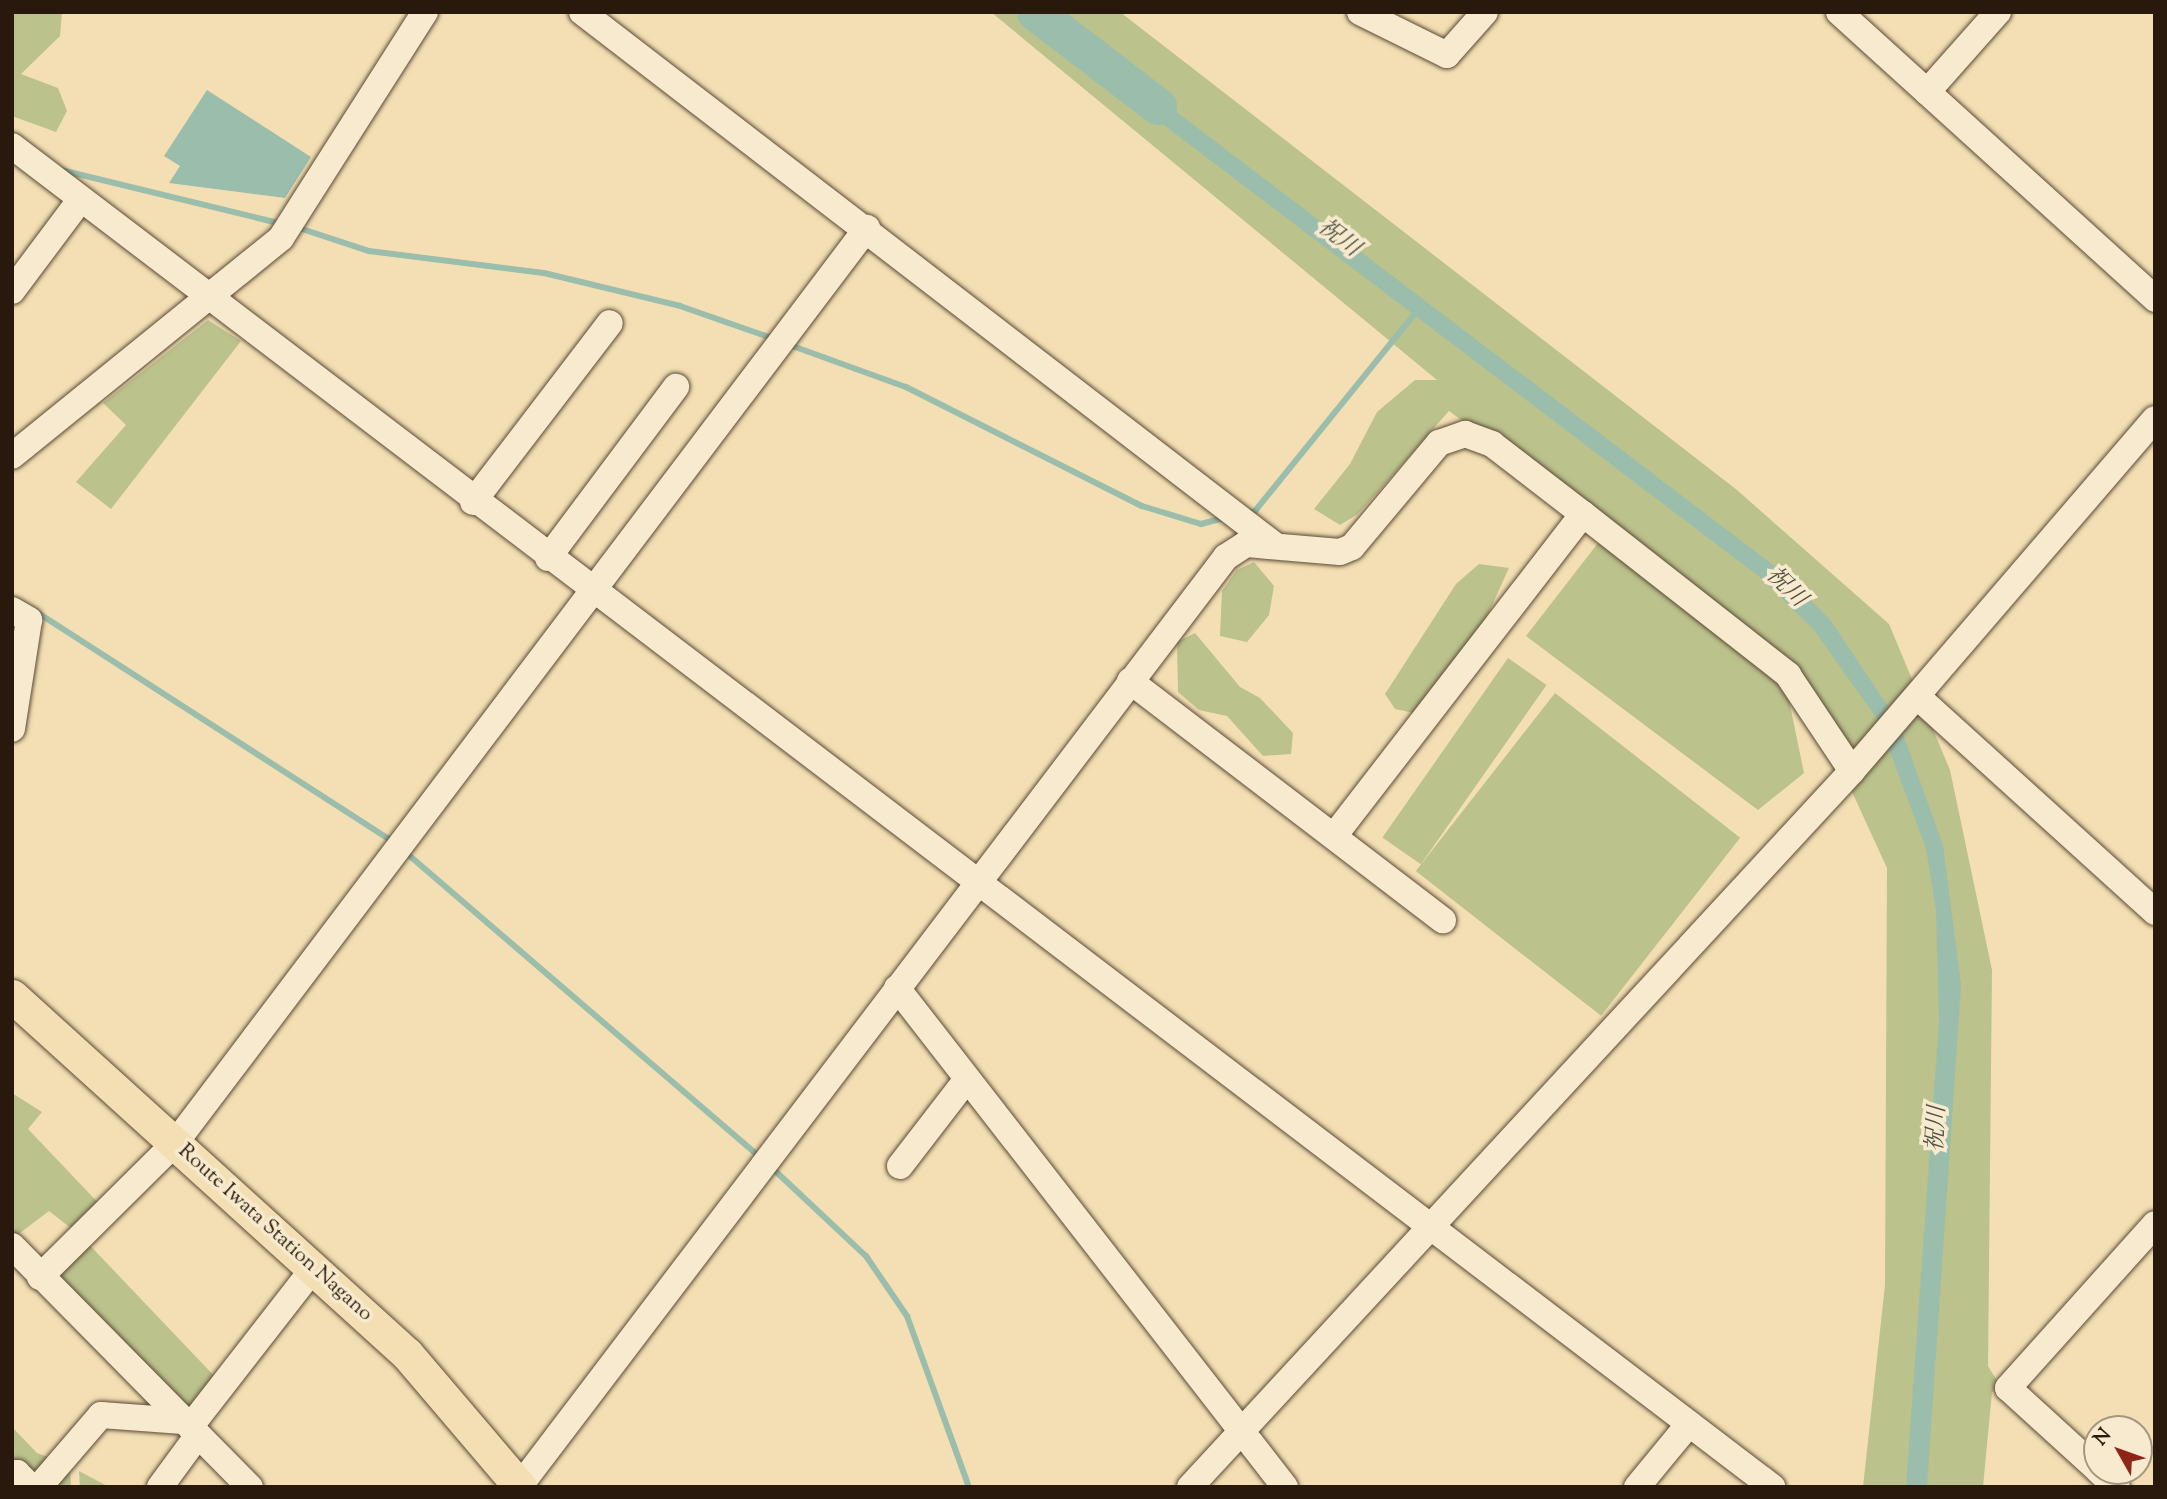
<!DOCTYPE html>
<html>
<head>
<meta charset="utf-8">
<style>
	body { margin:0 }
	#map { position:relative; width:2167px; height:1499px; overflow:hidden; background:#f3dfb3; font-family:"Sorts Mill Goudy","Noto Serif JP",serif }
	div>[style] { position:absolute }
	.green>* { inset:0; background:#bbc28c; transform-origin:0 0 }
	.water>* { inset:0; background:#9bbdab }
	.stream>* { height:6px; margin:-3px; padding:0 3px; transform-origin:3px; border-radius:3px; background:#9bbdab }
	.river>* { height:37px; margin:-18.5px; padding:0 18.5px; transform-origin:18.5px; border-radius:18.5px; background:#9bbdab }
	.roads { filter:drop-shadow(0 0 2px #5c4a36) drop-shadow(0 0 2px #5c4a36) }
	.minor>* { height:26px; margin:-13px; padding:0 13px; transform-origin:13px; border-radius:13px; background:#f7eace }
	.major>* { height:33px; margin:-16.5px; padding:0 16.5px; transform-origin:16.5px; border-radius:16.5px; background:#f3dfb3 }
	span { translate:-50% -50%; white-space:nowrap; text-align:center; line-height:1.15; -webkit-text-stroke:7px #f7eace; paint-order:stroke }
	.street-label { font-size:21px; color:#29190c }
	.water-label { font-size:23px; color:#515244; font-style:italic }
	.frame { position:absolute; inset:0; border:14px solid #29190c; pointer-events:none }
	.north { position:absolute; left:2083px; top:1415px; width:70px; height:70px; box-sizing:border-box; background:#f7eace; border:2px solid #a59680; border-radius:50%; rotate:310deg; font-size:19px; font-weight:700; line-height:28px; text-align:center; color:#29190c }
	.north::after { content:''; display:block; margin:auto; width:24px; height:32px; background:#8f2418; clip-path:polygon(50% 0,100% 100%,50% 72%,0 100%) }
</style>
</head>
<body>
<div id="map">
	<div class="green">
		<div style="clip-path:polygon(12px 12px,62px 12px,60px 36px,21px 74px,58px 88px,67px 111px,56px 132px,12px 116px)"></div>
		<div style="clip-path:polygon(991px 12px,1120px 12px,1737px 490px,1889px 624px,1950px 770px,1992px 970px,1988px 1366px,2002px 1389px,1992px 1392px,1983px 1487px,1863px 1487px,1885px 1285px,1887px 868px,1813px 707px,1785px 681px,1804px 773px,1758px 810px,1526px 636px,1598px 543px,1779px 676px,1686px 583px,1449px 411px,1358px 514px,1340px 525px,1314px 509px,1350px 464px,1377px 412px,1415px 380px,1437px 380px)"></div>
		<div style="clip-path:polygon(208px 320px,241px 341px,111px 509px,76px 482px,126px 425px,103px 403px)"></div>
		<div style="clip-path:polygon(1254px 562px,1274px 586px,1269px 615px,1247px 642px,1220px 636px,1222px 591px,1237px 570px)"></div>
		<div style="clip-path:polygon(1479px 564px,1509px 568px,1482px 627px,1419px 714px,1395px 709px,1385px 694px,1456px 584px)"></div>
		<div style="clip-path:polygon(1195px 633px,1240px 687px,1260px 698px,1293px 733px,1291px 754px,1263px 756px,1227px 716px,1199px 710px,1178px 692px,1177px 642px)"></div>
		<div style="left:1508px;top:658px;width:47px;height:219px;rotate:35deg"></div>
		<div style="left:1555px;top:693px;width:235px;height:226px;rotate:38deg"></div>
		<div style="clip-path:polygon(12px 1093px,42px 1112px,28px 1129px,106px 1211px,81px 1236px,219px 1381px,190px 1427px,40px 1277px,81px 1236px,49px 1211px,12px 1239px)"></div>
		<div style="clip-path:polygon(12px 1427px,37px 1453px,70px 1465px,71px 1487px,12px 1487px)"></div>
		<div style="clip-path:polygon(79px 1471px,109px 1487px,80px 1487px)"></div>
	</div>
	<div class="water">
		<div style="clip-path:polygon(1129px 76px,1785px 574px,1831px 621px,1899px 723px,1943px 845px,1961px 985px,1927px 1487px,1906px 1487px,1939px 1022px,1936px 910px,1926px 848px,1878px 720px,1814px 630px,1761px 578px,1102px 78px)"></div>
		<div style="clip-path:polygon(207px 90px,311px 157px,285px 198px,169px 183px,180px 166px,164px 156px)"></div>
	</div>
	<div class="stream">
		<div style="left:61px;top:170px;width:228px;rotate:13.7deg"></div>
		<div style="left:296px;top:227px;width:77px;rotate:18.2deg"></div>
		<div style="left:369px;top:251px;width:176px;rotate:7.2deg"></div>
		<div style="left:544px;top:273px;width:140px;rotate:13.6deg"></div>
		<div style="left:680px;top:306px;width:100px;rotate:19.3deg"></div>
		<div style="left:787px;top:344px;width:127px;rotate:19.9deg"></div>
		<div style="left:906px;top:387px;width:264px;rotate:26.8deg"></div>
		<div style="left:1142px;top:506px;width:62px;rotate:17deg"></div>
		<div style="left:1201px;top:524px;width:27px;rotate:-15deg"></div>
		<div style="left:1244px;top:513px;width:11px;rotate:-10deg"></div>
		<div style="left:1255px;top:511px;width:259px;rotate:-51deg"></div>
		<div style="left:35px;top:611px;width:426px;rotate:32.8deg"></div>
		<div style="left:404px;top:851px;width:472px;rotate:40.7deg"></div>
		<div style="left:770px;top:1166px;width:132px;rotate:43.2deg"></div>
		<div style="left:866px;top:1256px;width:73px;rotate:55.7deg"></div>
		<div style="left:907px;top:1316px;width:182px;rotate:70.1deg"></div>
	</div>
	<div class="river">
		<div style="left:1035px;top:12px;width:155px;rotate:37.4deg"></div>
	</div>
	<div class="roads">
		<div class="minor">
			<div style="left:582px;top:12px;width:872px;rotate:37.59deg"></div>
			<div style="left:1360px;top:12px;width:97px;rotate:26.3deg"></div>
			<div style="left:1447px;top:55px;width:57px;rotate:-48.5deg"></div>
			<div style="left:1839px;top:12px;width:427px;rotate:42.2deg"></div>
			<div style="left:1927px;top:92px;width:107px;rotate:-48.4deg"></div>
			<div style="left:12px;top:146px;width:2213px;rotate:37.3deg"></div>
			<div style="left:12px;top:291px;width:114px;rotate:-53.2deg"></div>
			<div style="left:12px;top:456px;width:346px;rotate:-39deg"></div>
			<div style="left:281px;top:238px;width:268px;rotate:-57.5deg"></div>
			<div style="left:473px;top:502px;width:225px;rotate:-52.6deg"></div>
			<div style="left:548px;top:558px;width:214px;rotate:-53.2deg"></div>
			<div style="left:12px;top:610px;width:20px;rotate:30deg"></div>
			<div style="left:29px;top:620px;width:110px;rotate:98.9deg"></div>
			<div style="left:1130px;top:681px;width:394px;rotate:37.4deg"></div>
			<div style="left:1918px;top:697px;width:320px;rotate:42.2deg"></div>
			<div style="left:1334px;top:836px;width:407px;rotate:-52.3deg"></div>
			<div style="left:1583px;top:514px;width:261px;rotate:38.1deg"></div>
			<div style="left:1788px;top:675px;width:115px;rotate:56.3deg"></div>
			<div style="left:897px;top:988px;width:632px;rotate:52.13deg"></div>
			<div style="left:900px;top:1166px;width:110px;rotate:-52.4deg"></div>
			<div style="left:12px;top:1246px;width:339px;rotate:45.4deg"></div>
			<div style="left:40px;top:1277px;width:192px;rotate:-44.8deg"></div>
			<div style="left:176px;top:1142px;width:1146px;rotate:-52.91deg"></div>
			<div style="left:190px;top:1427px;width:202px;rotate:-52.1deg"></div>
			<div style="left:2097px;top:1469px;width:120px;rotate:-137.7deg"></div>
			<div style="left:2008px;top:1388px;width:220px;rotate:-48.1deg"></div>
			<div style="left:2099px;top:1471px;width:24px;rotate:42deg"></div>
			<div style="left:12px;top:1476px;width:6px;rotate:-31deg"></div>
			<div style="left:17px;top:1473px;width:20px;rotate:45deg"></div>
			<div style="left:39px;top:1487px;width:95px;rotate:-49.3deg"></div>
			<div style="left:101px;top:1415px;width:82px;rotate:4.2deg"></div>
			<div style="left:160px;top:1487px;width:64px;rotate:-53.8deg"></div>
			<div style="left:519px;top:1487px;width:1168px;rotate:-52.76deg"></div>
			<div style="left:1226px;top:557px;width:24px;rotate:-33deg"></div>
			<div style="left:1246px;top:544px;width:94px;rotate:4.9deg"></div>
			<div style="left:1340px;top:552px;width:13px;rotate:-23deg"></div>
			<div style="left:1352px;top:547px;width:136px;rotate:-50.1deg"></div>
			<div style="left:1439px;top:443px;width:28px;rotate:-19deg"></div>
			<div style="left:1465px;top:434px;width:29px;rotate:20deg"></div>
			<div style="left:1492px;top:444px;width:115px;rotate:37.6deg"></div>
			<div style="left:1190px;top:1487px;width:975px;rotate:-47.24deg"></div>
			<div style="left:1852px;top:771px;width:464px;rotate:-49.3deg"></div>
			<div style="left:1637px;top:1487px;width:82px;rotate:-50.5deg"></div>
		</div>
		<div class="major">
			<div style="left:12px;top:996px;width:533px;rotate:42.19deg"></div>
			<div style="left:407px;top:1354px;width:175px;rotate:49.6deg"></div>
		</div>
	</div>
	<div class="street-label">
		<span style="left:275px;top:1233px;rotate:42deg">Route Iwata Station Nagano</span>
	</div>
	<div class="water-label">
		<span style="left:1338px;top:239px;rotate:37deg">祝川</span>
		<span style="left:1785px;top:588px;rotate:44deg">祝川</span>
		<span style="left:1938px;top:1129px;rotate:-87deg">祝川</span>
	</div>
	<div class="frame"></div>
	<div class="north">N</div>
</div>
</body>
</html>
